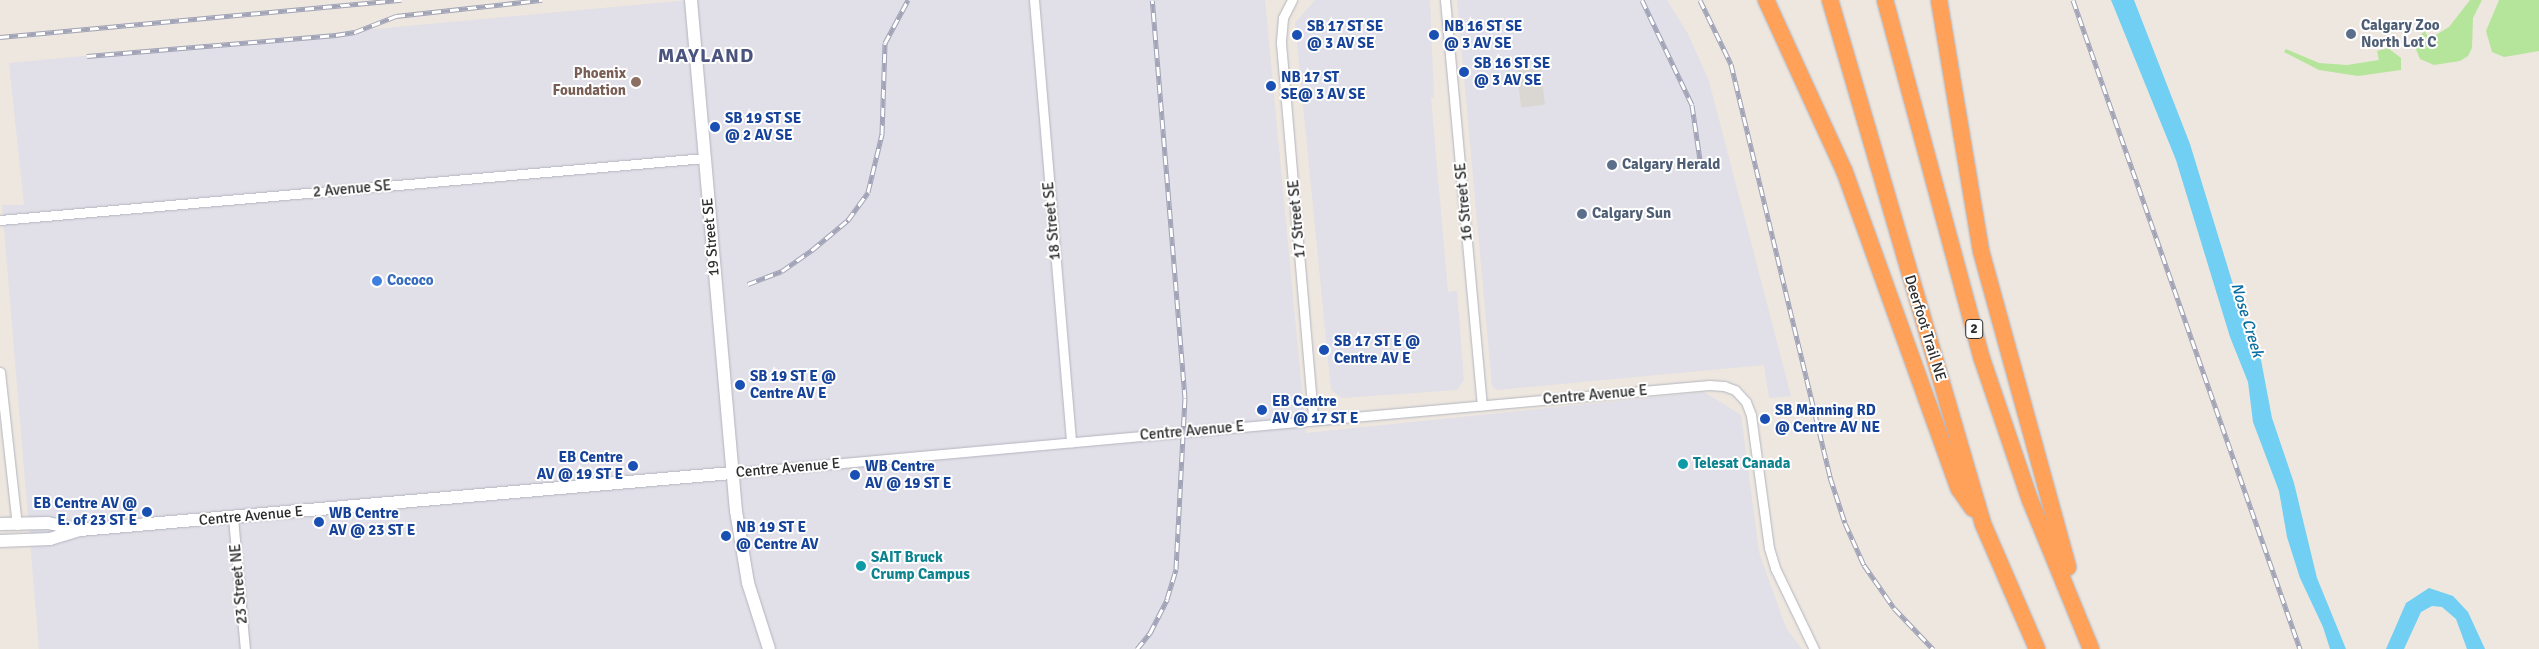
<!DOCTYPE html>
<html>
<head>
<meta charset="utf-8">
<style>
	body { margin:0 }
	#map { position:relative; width:2539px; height:649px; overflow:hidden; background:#eee7df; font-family:Signika,sans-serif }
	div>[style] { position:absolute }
	.industrial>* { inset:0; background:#e1dfe7 }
	.green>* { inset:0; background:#b4e59a }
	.plaza>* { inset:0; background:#dad7d2; transform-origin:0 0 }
	.water>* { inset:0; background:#70cff2 }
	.roads { filter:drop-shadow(0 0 1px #b2b5c0) drop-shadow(0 0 1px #b2b5c0) }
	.street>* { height:9px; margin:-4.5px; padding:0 4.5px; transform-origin:4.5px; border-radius:4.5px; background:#fff }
	.secondary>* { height:12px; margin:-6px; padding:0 6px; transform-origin:6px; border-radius:6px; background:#fff }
	.highway>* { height:16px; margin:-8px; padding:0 8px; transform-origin:8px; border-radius:8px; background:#ffa159 }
	.rail>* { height:5px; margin-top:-2.5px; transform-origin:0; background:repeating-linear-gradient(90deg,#fff 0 9px,#a1a4b7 0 18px); box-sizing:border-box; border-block:1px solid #a1a4b7 }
	.dots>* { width:14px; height:14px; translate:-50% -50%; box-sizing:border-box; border:2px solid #fff; border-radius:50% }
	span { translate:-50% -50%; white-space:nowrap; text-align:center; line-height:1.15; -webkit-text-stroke:4px #fff; paint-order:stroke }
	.shield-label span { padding:1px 4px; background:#fff; border:1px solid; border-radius:4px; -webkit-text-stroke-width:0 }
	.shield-label { font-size:14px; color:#2c2c2c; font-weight:700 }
	.service-label { font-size:15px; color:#4e5e75; font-weight:700 }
	.left { translate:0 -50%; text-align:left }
	.transit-label { font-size:15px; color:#164399; font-weight:700 }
	.right { translate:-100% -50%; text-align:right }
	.education-label { font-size:15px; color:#785e54; font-weight:700 }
	.street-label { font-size:15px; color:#2c2c2c }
	.shop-label { font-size:15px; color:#366cbe; font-weight:700 }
	.culture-label { font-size:15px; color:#0d838f; font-weight:700 }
	.water-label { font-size:16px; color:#0b6ea2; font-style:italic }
	.district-label { font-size:20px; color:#4b547f; font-weight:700; letter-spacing:1px }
</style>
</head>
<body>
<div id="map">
	<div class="industrial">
		<div style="clip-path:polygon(689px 0,1265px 0,1306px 433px,1704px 392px,1741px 415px,1759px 552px,1786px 628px,1802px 649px,39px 649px,2px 205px,24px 205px,9px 63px)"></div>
		<div style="clip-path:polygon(1315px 0,1430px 0,1434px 98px,1431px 98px,1448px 292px,1457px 291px,1464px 380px,1457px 390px,1342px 398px,1331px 390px,1295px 23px)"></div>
		<div style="clip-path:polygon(1457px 0,1667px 0,1688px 34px,1709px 81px,1791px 396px,1769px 398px,1764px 365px,1497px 390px,1492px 386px)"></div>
	</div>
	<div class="green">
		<div style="clip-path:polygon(2470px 0,2482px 0,2473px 18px,2472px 48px,2468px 56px,2460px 61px,2434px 65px,2420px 59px,2415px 47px,2417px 38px,2425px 31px,2429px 39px,2449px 27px)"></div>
		<div style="clip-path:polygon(2499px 0,2539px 0,2539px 51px,2504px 57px,2492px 52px,2486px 31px)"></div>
		<div style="clip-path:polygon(2388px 48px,2401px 58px,2401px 70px,2358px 76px,2319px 70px,2284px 52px,2286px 49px,2319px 63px,2347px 65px,2379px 60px,2377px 51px)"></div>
	</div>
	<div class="plaza">
		<div style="left:1541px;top:68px;width:37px;height:24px;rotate:84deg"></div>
	</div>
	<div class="water">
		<div style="clip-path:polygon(2111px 0,2134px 0,2190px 144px,2247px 330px,2261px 360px,2272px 418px,2294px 483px,2317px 578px,2346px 649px,2330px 649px,2323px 627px,2300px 578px,2287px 537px,2279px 491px,2253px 422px,2248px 382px,2230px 337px,2176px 160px)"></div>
		<div style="clip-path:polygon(2429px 588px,2453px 596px,2468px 612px,2485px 649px,2467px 649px,2456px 619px,2442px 607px,2432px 606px,2421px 612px,2404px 649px,2386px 649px,2406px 603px)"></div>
	</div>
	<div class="roads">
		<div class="street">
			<div style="left:1034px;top:0;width:444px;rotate:85.2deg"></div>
			<div style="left:1292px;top:0;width:20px;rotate:117deg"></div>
			<div style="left:1283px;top:18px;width:25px;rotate:95deg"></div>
			<div style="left:1281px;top:43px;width:377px;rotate:85.1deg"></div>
			<div style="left:1445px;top:0;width:407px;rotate:84.8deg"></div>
			<div style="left:0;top:220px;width:707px;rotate:-5.03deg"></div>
			<div style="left:0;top:372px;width:154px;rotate:83.7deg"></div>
			<div style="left:732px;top:473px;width:981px;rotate:-5.15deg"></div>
			<div style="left:1709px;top:385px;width:15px;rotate:4deg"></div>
			<div style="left:1724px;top:386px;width:12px;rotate:20deg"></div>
			<div style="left:1735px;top:390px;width:16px;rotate:47deg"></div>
			<div style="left:1746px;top:402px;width:14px;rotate:69deg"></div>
			<div style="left:1751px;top:415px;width:134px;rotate:82.3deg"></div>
			<div style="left:1769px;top:548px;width:21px;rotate:73deg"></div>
			<div style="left:1775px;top:568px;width:90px;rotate:64.3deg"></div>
			<div style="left:233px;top:518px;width:132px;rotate:84.8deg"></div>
		</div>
		<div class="secondary">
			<div style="left:691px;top:0;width:513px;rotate:84.97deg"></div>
			<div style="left:736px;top:511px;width:73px;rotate:80.5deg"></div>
			<div style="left:748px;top:583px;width:69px;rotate:72.3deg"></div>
			<div style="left:0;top:524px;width:48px;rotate:-1.2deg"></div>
			<div style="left:48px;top:523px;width:30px;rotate:12deg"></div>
			<div style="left:0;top:541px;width:50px;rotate:-2.3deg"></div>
			<div style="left:50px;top:539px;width:31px;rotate:-17deg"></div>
			<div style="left:80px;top:530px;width:654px;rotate:-5deg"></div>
		</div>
		<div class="highway">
			<div style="left:1766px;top:0;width:187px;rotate:65.4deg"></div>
			<div style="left:1844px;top:170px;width:339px;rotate:70.2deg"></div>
			<div style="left:1959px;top:489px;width:24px;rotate:55deg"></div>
			<div style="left:1830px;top:0;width:546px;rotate:73.72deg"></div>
			<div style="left:1983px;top:524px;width:136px;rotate:66.6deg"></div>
			<div style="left:1885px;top:0;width:372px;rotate:74.9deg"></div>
			<div style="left:1982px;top:359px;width:149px;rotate:71.2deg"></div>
			<div style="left:2030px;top:500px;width:161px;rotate:67.7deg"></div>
			<div style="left:1939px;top:0;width:254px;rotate:80.5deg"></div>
			<div style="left:1981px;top:251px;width:328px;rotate:74.6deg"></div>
		</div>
	</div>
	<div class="rail">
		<div style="left:1642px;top:0;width:116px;rotate:64.5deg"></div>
		<div style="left:1692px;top:105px;width:56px;rotate:81.7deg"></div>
		<div style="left:1700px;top:0;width:71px;rotate:64.2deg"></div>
		<div style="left:1731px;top:64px;width:425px;rotate:76.5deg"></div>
		<div style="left:1830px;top:477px;width:48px;rotate:71.9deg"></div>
		<div style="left:1845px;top:523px;width:46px;rotate:65.7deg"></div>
		<div style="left:1864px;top:565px;width:52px;rotate:55.1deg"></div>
		<div style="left:1894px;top:608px;width:57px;rotate:46.4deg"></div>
		<div style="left:2073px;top:0;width:688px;rotate:70.72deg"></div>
		<div style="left:0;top:37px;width:403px;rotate:-5.3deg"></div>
		<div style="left:87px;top:56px;width:250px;rotate:-4.8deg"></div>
		<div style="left:336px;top:35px;width:19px;rotate:-9deg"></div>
		<div style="left:355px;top:32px;width:44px;rotate:-21.3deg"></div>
		<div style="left:396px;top:16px;width:147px;rotate:-6.3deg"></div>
		<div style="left:748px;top:284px;width:36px;rotate:-21deg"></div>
		<div style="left:782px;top:271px;width:37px;rotate:-35deg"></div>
		<div style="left:812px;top:250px;width:47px;rotate:-39.8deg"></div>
		<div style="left:848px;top:220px;width:34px;rotate:-54deg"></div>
		<div style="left:868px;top:192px;width:60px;rotate:-76.4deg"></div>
		<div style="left:882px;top:134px;width:91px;rotate:-88.1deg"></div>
		<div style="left:885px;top:43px;width:49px;rotate:-61.9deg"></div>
		<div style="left:1137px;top:649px;width:21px;rotate:-51deg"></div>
		<div style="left:1150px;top:633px;width:38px;rotate:-63deg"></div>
		<div style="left:1167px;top:599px;width:31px;rotate:-73deg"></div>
		<div style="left:1176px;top:569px;width:171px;rotate:-87deg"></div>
		<div style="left:1185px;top:398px;width:399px;rotate:-94.7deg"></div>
	</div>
	<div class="dots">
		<div style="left:2351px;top:34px;background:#5c6f8a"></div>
		<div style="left:1297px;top:35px;background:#1a4fb4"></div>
		<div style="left:1434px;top:35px;background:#1a4fb4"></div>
		<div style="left:1464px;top:72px;background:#1a4fb4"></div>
		<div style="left:636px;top:82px;background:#8d6e63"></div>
		<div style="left:1271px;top:86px;background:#1a4fb4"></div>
		<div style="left:715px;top:127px;background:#1a4fb4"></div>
		<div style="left:1612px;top:165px;background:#5c6f8a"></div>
		<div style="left:1582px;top:214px;background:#5c6f8a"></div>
		<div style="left:377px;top:281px;background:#3f7fe0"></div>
		<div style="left:1324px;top:350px;background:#1a4fb4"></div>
		<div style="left:740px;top:385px;background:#1a4fb4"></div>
		<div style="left:1262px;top:410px;background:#1a4fb4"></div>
		<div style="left:1765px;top:419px;background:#1a4fb4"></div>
		<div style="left:1683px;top:464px;background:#0f9aa8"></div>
		<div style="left:633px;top:466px;background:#1a4fb4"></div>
		<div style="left:855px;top:475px;background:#1a4fb4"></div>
		<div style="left:147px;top:512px;background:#1a4fb4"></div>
		<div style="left:319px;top:522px;background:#1a4fb4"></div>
		<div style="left:726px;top:536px;background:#1a4fb4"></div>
		<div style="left:861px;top:566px;background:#0f9aa8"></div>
	</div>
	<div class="shield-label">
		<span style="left:1974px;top:329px">2</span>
	</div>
	<div class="service-label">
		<span class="left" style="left:2361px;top:34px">Calgary Zoo<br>North Lot C</span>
		<span class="left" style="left:1622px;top:165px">Calgary Herald</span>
		<span class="left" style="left:1592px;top:214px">Calgary Sun</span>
	</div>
	<div class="transit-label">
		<span class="left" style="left:1307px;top:35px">SB 17 ST SE<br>@ 3 AV SE</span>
		<span class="left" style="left:1444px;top:35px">NB 16 ST SE<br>@ 3 AV SE</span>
		<span class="left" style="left:1474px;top:72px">SB 16 ST SE<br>@ 3 AV SE</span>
		<span class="left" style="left:1281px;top:86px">NB 17 ST<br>SE@ 3 AV SE</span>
		<span class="left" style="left:725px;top:127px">SB 19 ST SE<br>@ 2 AV SE</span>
		<span class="left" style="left:1334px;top:350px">SB 17 ST E @<br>Centre AV E</span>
		<span class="left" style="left:750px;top:385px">SB 19 ST E @<br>Centre AV E</span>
		<span class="left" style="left:1272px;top:410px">EB Centre<br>AV @ 17 ST E</span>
		<span class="left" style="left:1775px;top:419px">SB Manning RD<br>@ Centre AV NE</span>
		<span class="right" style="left:623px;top:466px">EB Centre<br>AV @ 19 ST E</span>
		<span class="left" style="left:865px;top:475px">WB Centre<br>AV @ 19 ST E</span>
		<span class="right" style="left:137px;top:512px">EB Centre AV @<br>E. of 23 ST E</span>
		<span class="left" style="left:329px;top:522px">WB Centre<br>AV @ 23 ST E</span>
		<span class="left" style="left:736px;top:536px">NB 19 ST E<br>@ Centre AV</span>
	</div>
	<div class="education-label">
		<span class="right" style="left:626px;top:82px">Phoenix<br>Foundation</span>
	</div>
	<div class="street-label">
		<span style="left:352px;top:189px;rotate:-5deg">2 Avenue SE</span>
		<span style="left:1464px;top:202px;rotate:-95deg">16 Street SE</span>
		<span style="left:1297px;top:219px;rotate:-95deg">17 Street SE</span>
		<span style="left:1052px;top:221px;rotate:-95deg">18 Street SE</span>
		<span style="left:711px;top:237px;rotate:-95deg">19 Street SE</span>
		<span style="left:1925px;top:328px;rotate:73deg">Deerfoot Trail NE</span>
		<span style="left:1595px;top:395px;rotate:-5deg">Centre Avenue E</span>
		<span style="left:1192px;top:431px;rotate:-5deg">Centre Avenue E</span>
		<span style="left:788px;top:468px;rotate:-5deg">Centre Avenue E</span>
		<span style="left:251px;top:516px;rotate:-5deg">Centre Avenue E</span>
		<span style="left:239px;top:584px;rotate:-95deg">23 Street NE</span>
	</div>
	<div class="shop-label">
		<span class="left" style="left:387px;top:281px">Cococo</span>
	</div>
	<div class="culture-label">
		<span class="left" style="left:1693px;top:464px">Telesat Canada</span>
		<span class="left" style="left:871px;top:566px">SAIT Bruck<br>Crump Campus</span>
	</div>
	<div class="water-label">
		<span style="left:2247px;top:320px;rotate:73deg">Nose Creek</span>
	</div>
	<div class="district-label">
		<span style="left:706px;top:55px">MAYLAND</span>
	</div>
</div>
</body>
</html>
